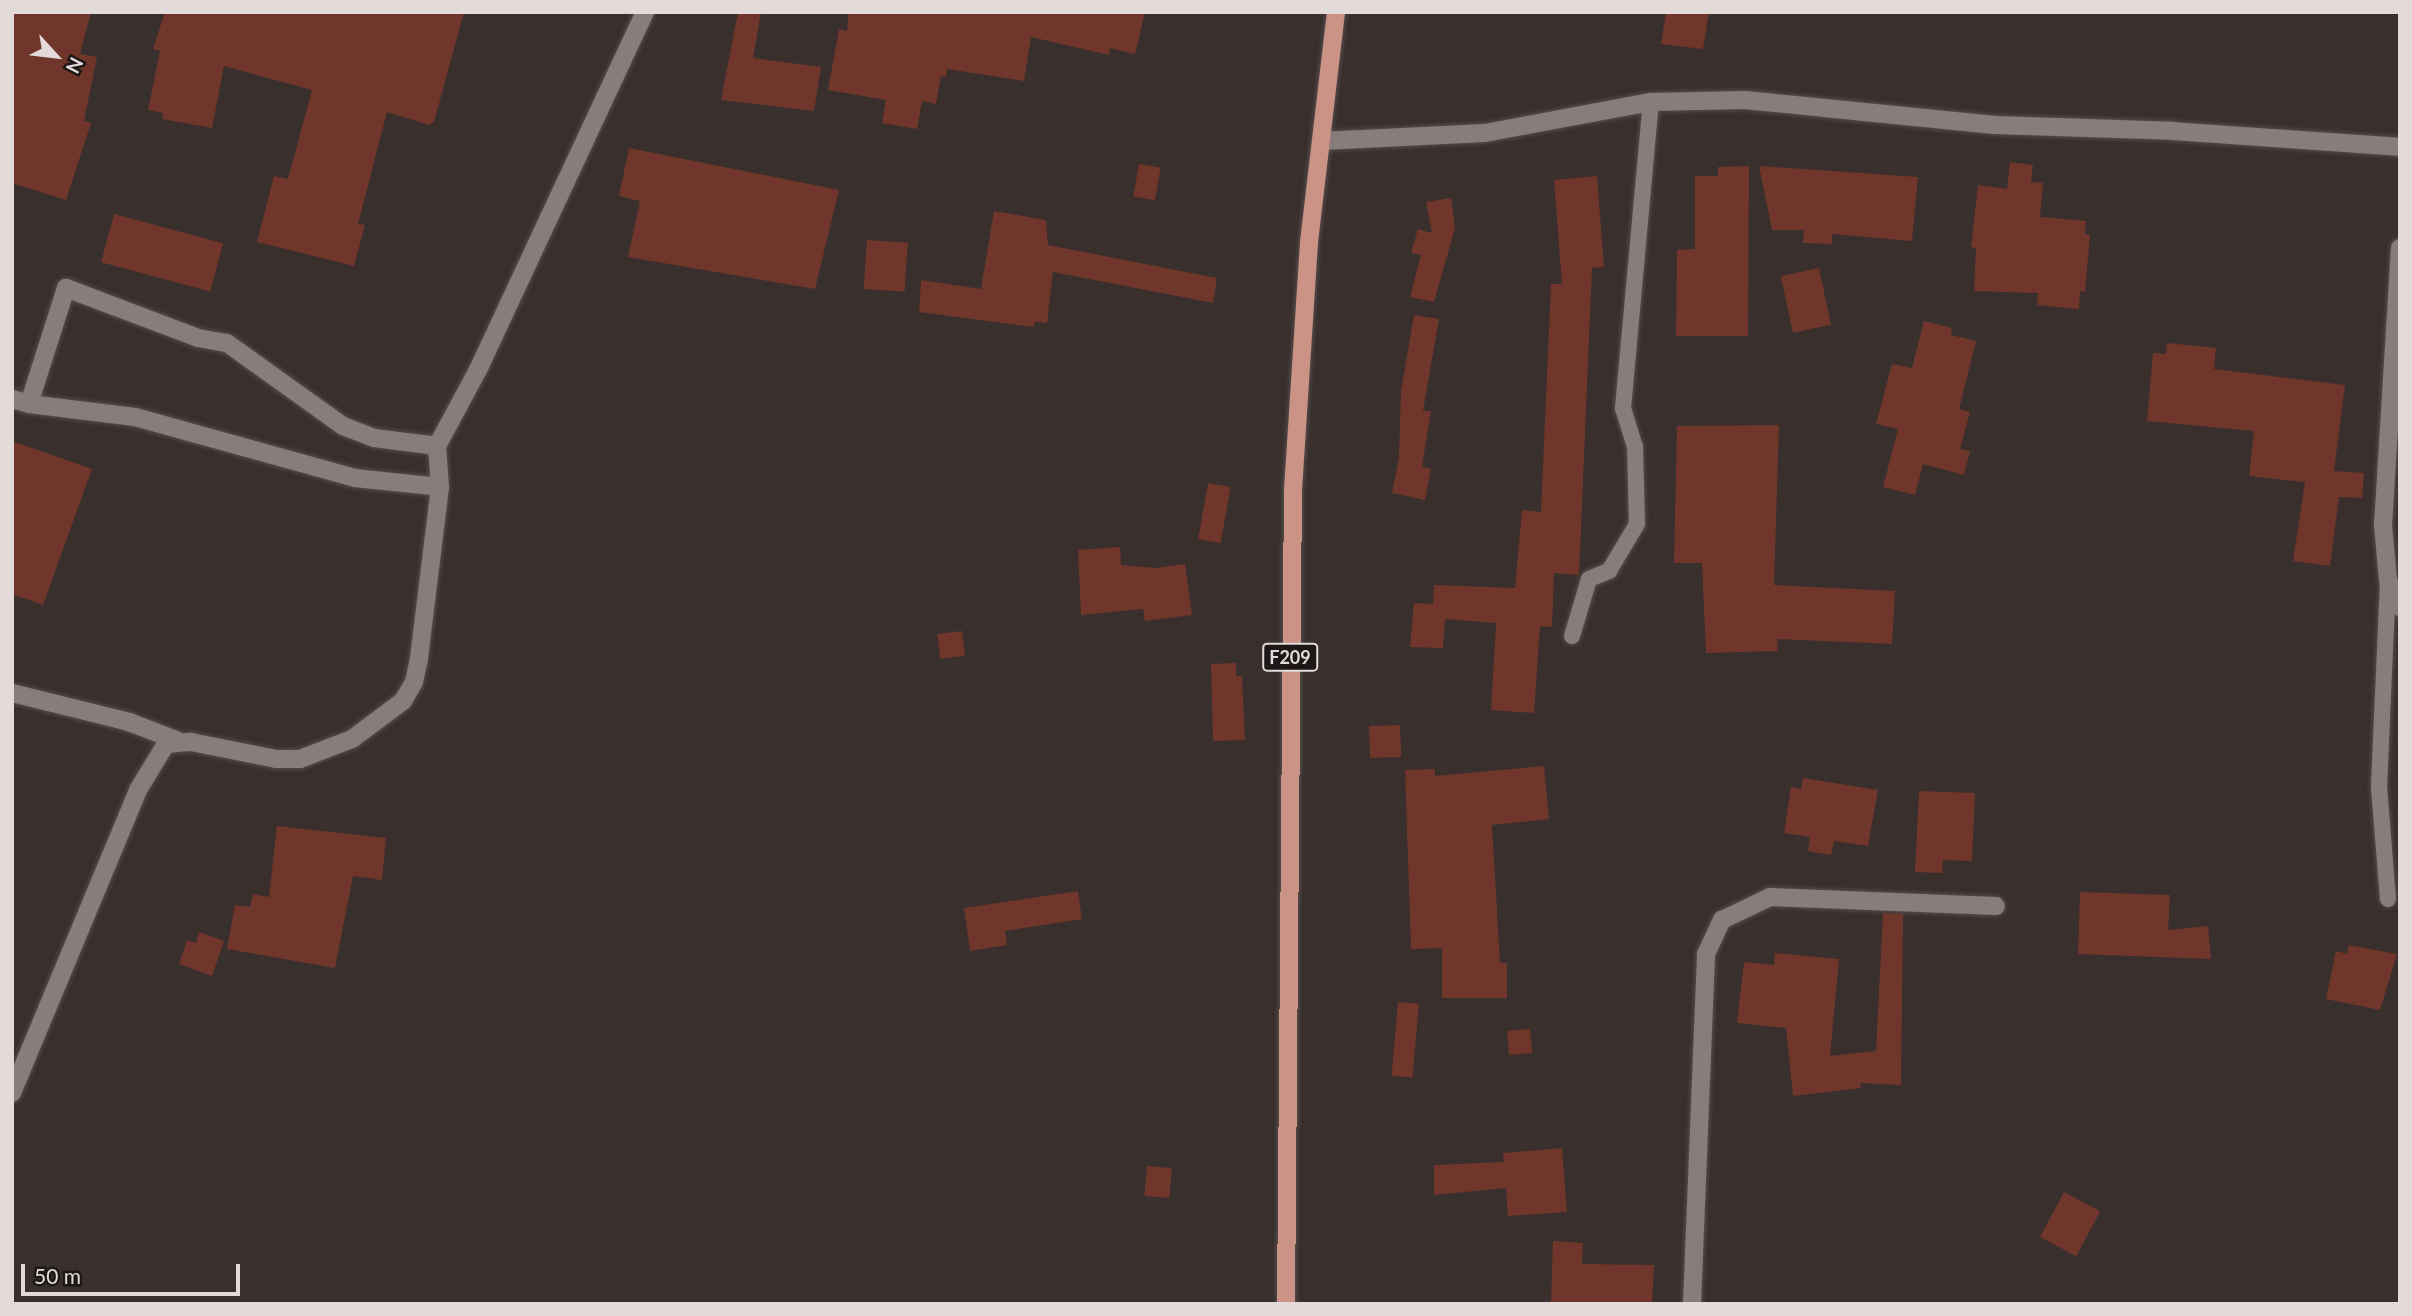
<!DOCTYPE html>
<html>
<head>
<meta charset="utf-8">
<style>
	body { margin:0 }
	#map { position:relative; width:2412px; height:1316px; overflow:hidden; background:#392f2d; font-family:Lato,sans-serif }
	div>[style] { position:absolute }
	.building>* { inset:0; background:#70362b; transform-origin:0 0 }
	.roads { filter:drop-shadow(0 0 2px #564e4c) drop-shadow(0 0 2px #564e4c) }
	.lane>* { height:16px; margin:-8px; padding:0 8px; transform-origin:8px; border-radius:8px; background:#887d7a }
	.street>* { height:18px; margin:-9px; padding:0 9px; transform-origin:9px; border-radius:9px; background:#887d7a }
	.primary>* { height:18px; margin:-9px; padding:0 9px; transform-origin:9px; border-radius:9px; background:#cb9286 }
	span { translate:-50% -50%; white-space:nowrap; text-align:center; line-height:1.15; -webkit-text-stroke:6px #1d1817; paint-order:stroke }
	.shield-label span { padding:2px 5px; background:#1d1817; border:2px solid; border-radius:5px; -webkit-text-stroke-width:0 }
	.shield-label { font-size:18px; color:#e2dbda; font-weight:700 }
	.frame { position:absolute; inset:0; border:14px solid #e2dbda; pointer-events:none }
	.north { position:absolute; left:21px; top:21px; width:70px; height:70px; -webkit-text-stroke:5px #1d1817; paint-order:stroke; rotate:117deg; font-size:19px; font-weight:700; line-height:28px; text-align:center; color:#e2dbda }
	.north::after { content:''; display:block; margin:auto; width:24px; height:32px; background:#e2dbda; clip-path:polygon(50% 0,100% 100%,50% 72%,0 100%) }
	.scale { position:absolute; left:21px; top:1264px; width:219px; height:32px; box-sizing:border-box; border:4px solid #e2dbda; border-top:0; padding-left:9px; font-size:21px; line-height:24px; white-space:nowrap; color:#e2dbda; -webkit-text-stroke:5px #1d1817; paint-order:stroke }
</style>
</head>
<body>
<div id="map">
	<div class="building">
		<div style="clip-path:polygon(12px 12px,91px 12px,80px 54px,97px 57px,84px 121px,91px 123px,66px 200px,12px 183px)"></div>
		<div style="clip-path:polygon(165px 12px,464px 12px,434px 122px,429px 125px,387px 112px,358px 224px,365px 225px,354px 266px,257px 242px,274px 176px,288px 179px,312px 90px,224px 66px,212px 128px,162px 119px,163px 113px,148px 110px,160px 51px,153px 49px)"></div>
		<div style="clip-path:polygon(738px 12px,761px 12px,753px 58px,821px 67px,814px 111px,721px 100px)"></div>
		<div style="clip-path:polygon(849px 12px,1145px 12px,1135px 54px,1110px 48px,1109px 55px,1031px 37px,1024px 81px,947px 69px,946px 77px,941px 76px,936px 104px,922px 101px,917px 129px,882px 123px,886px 100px,828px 90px,839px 29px,847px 31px)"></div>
		<div style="clip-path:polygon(1666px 12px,1709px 12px,1703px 49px,1661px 44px)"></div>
		<div style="clip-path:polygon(629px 148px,839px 190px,815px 289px,628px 257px,640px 201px,619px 196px)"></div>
		<div style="clip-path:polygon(2010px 162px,2033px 165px,2031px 182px,2043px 183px,2040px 217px,2086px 221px,2085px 234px,2090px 235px,2085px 292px,2080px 291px,2079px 309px,2037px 305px,2038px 293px,1974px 291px,1976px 248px,1971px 247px,1978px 185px,2007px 189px)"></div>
		<div style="left:1139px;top:164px;width:22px;height:33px;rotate:10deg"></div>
		<div style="clip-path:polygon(1749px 166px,1748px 336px,1676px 336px,1677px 250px,1695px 249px,1695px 176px,1718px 176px,1718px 167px)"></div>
		<div style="clip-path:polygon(1759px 166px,1918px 177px,1912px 241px,1832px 234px,1832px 244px,1803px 243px,1804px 230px,1772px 230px)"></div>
		<div style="clip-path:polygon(1597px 176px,1604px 267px,1592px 268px,1579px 575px,1554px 573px,1552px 627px,1540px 626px,1534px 713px,1491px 710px,1496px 623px,1445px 619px,1443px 648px,1410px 647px,1414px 603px,1433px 604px,1434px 585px,1515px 588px,1522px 510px,1541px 512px,1551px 284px,1562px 284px,1554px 180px)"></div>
		<div style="clip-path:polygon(1451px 198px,1455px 228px,1434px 302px,1410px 297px,1421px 255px,1411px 253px,1418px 229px,1432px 233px,1426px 202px)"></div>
		<div style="clip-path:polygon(994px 211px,1046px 220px,1048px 245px,1217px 278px,1213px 303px,1053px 272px,1047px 323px,1035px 322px,1034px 327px,919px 312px,921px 280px,981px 289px)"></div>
		<div style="left:114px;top:214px;width:113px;height:50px;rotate:15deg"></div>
		<div style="left:867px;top:240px;width:41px;height:49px;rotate:4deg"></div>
		<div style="left:1819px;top:268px;width:58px;height:39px;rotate:78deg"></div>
		<div style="clip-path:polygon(1414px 315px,1439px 319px,1423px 411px,1431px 411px,1422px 467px,1431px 469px,1425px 500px,1392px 493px,1399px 458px,1401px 391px)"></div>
		<div style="clip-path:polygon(1924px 321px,1952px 328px,1951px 335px,1976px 341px,1959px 409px,1970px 412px,1960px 449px,1970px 451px,1964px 475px,1923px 464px,1915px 495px,1883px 487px,1898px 429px,1876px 424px,1892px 364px,1912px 368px)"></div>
		<div style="clip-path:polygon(2167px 343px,2216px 348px,2214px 369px,2345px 385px,2334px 471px,2364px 473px,2362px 498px,2339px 497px,2330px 566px,2293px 561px,2305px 482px,2249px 476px,2254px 431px,2147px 421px,2153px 353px,2166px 354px)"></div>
		<div style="clip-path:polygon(1779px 425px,1774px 585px,1895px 591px,1892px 644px,1777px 639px,1778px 651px,1706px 653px,1702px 563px,1674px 563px,1677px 426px)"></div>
		<div style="clip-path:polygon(12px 441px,92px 469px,43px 605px,12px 594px)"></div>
		<div style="left:1208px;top:483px;width:23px;height:57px;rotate:10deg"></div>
		<div style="clip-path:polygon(1120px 547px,1121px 565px,1156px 568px,1185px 564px,1192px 615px,1145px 621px,1143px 609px,1081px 615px,1078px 550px)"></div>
		<div style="left:962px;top:631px;width:25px;height:25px;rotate:83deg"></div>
		<div style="clip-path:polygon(1236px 663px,1236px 676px,1242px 676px,1245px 740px,1213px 741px,1211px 664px)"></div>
		<div style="left:1400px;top:725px;width:32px;height:31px;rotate:88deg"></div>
		<div style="clip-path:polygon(1544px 766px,1549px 819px,1492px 825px,1500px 963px,1507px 963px,1507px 998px,1442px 998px,1442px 948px,1411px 949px,1405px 770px,1435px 769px,1435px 776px)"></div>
		<div style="clip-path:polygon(1803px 778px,1878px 790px,1868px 846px,1834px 841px,1831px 855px,1808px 851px,1810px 837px,1784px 833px,1791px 787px,1801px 789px)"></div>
		<div style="clip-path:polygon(1919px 791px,1975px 793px,1972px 861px,1943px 860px,1942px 873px,1915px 872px)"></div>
		<div style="clip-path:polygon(277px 826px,386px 838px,382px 880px,353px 876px,335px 968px,227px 949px,235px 905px,250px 907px,253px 894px,269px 897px)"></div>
		<div style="clip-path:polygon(1078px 891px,1082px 919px,1005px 931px,1007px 945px,970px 951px,964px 908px)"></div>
		<div style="clip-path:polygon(2080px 892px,2170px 895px,2168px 930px,2208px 926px,2211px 959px,2078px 954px)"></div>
		<div style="clip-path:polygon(1883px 913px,1903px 914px,1901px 1085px,1860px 1083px,1861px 1088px,1793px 1096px,1786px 1028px,1737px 1023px,1744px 962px,1774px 965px,1775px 953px,1839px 959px,1830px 1056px,1876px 1051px)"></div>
		<div style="clip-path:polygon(199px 932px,224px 941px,212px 976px,179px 964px,187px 940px,196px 943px)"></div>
		<div style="clip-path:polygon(2349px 945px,2397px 954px,2380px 1010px,2326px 999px,2336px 951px,2347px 954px)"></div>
		<div style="left:1398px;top:1002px;width:21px;height:74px;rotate:5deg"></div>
		<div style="left:1530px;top:1029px;width:24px;height:23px;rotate:85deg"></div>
		<div style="clip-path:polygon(1562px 1148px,1567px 1212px,1508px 1216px,1506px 1188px,1434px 1195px,1434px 1165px,1504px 1162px,1503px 1153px)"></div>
		<div style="left:1147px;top:1166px;width:25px;height:30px;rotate:5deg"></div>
		<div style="left:2064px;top:1192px;width:41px;height:51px;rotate:28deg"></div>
		<div style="clip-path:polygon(1553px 1241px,1583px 1243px,1582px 1264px,1654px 1265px,1652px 1304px,1551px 1302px)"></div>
	</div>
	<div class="roads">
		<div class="lane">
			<div style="left:1572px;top:636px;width:59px;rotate:-73.4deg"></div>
			<div style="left:1589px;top:579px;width:22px;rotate:-22deg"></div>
			<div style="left:1609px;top:571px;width:55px;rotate:-59.2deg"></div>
			<div style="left:1637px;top:524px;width:77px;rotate:-91.5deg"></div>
			<div style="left:1635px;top:447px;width:41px;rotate:-107.1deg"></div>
			<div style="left:1623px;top:408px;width:307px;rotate:-84.8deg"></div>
			<div style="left:2388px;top:899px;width:112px;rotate:-94.6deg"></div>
			<div style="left:2379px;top:787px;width:207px;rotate:-87.5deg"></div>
		</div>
		<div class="street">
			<div style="left:1321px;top:141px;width:164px;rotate:-2.8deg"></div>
			<div style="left:1485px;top:133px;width:169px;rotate:-10.6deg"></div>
			<div style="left:1651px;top:102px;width:94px;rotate:-1.2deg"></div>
			<div style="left:1745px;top:100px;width:251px;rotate:5.7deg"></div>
			<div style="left:1995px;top:125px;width:177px;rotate:1.9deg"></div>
			<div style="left:2172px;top:131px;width:229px;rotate:4deg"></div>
			<div style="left:2400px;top:248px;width:278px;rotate:93.5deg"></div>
			<div style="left:2383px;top:525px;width:55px;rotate:84.8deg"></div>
			<div style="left:2388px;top:580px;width:30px;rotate:66deg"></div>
			<div style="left:12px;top:399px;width:18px;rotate:16deg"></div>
			<div style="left:29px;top:404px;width:122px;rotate:-72.3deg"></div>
			<div style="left:66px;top:288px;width:141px;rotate:20.7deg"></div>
			<div style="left:198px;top:338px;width:29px;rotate:10deg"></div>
			<div style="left:227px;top:343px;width:143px;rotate:35.6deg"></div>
			<div style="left:343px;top:426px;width:33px;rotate:21deg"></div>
			<div style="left:374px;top:438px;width:64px;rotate:7.2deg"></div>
			<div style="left:29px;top:404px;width:107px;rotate:7deg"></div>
			<div style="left:135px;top:417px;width:228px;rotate:15.5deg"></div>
			<div style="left:355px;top:478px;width:85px;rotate:6deg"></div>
			<div style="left:12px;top:693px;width:121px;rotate:13.9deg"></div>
			<div style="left:129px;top:722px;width:50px;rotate:21deg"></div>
			<div style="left:12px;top:1093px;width:328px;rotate:-67.4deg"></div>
			<div style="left:138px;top:790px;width:54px;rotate:-58.7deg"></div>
			<div style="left:166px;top:744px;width:25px;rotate:-5deg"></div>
			<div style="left:191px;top:742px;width:87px;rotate:11.3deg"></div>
			<div style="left:276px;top:759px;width:24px"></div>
			<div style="left:300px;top:759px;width:56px;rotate:-21deg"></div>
			<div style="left:352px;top:739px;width:64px;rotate:-36.7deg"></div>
			<div style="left:403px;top:701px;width:22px;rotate:-60deg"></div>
			<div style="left:414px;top:682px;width:25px;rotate:-78deg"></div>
			<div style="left:419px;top:658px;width:172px;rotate:-83deg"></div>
			<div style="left:440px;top:487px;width:41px;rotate:-94.2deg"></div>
			<div style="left:437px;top:446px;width:86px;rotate:-61.7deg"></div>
			<div style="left:478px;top:370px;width:395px;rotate:-65deg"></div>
			<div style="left:1692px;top:1304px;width:350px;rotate:-87.7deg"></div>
			<div style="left:1706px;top:954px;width:38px;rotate:-65deg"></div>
			<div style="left:1722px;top:920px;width:53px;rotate:-25.6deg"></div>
			<div style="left:1770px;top:897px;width:226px;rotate:2.3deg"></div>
		</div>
		<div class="primary">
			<div style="left:1286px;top:1304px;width:814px;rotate:-89.51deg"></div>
			<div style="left:1293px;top:490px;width:249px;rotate:-86.3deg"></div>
			<div style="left:1309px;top:242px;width:232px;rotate:-83.3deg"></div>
		</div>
	</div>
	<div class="shield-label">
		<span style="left:1290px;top:657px">F209</span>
	</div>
	<div class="frame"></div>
	<div class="north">N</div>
	<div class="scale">50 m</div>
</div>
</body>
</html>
